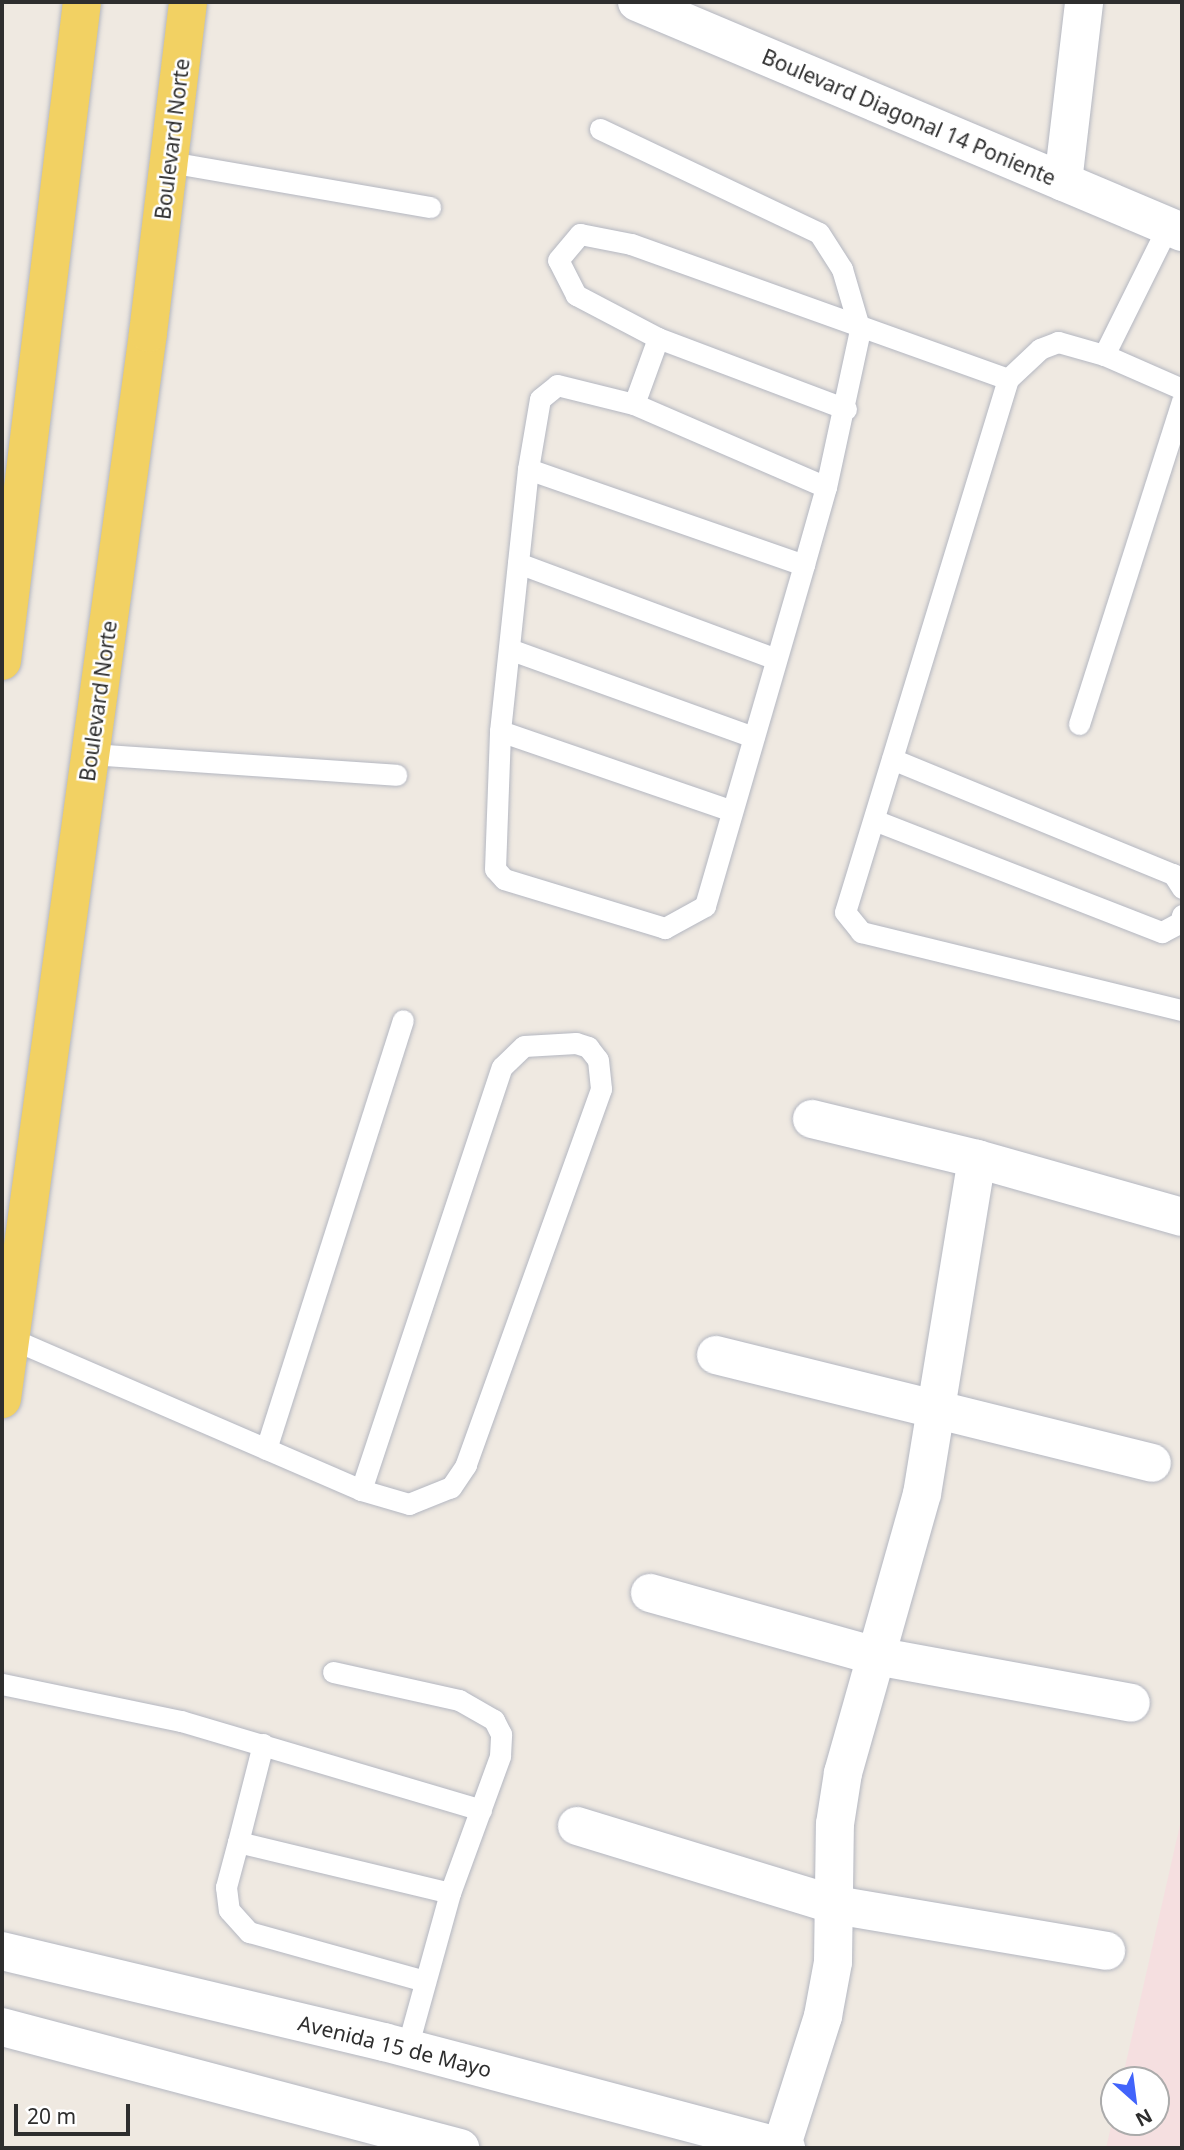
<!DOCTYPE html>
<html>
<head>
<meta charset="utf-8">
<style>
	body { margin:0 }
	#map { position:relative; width:1184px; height:2150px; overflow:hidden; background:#efe9e1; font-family:"Noto Sans",sans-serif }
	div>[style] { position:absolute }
	.medical>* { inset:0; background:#f5dfe0 }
	.roads { filter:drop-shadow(0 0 2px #b4b7c1) drop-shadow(0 0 2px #b4b7c1) }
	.service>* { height:21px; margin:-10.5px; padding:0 10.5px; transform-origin:10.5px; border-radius:10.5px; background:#fff }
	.minor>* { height:38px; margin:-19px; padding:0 19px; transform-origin:19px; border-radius:19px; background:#fff }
	.secondary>* { height:38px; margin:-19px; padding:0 19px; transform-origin:19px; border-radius:19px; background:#fff }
	.primary>* { height:38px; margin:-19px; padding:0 19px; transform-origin:19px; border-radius:19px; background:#f2d163 }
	span { translate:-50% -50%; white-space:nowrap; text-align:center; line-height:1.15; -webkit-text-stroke:5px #fff; paint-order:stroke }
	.street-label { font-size:21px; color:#2e2e2e }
	.frame { position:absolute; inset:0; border:4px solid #2e2e2e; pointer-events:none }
	.north { position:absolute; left:1100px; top:2066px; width:70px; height:70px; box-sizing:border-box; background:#fff; border:2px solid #ababab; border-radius:50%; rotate:152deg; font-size:19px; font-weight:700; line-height:28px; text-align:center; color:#2e2e2e }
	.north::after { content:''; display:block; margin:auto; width:24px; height:32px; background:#4264fb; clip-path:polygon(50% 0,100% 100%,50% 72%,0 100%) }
	.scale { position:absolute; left:14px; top:2104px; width:116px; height:32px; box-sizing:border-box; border:4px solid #2e2e2e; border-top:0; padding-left:9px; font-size:21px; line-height:24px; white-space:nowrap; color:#2e2e2e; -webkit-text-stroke:5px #fff; paint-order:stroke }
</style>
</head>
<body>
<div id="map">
	<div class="medical">
		<div style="clip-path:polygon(1182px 1816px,1182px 2148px,1106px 2148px,1114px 2114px,1114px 2122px,1156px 2122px,1156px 2080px,1122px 2080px)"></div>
	</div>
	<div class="roads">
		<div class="service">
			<div style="left:600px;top:129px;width:242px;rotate:25.4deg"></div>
			<div style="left:819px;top:233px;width:43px;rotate:57.4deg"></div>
			<div style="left:842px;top:269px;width:64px;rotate:73.6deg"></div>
			<div style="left:860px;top:330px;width:161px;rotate:102.2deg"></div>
			<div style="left:826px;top:487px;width:81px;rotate:105.8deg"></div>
			<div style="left:804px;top:565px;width:355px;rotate:106.2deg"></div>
			<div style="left:705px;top:906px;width:46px;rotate:151.2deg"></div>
			<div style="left:665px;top:928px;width:168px;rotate:-163.1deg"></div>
			<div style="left:504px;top:879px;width:13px;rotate:-132deg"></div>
			<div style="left:495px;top:869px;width:138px;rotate:-87.9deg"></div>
			<div style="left:500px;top:731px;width:263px;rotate:-83.9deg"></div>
			<div style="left:528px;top:469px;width:292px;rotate:19.2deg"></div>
			<div style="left:169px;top:162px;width:265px;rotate:9.8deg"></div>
			<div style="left:1104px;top:355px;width:144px;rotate:-63.6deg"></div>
			<div style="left:1182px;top:389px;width:85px;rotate:-156.4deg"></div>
			<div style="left:1104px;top:355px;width:48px;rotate:-164.2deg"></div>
			<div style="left:1058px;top:342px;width:19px;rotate:159deg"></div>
			<div style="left:1040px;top:349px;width:44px;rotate:136.8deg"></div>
			<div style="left:1008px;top:379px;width:557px;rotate:107deg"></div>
			<div style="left:845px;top:912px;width:26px;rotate:51deg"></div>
			<div style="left:861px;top:932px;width:330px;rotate:13.7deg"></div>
			<div style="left:634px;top:404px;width:70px;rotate:-70deg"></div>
			<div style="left:846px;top:409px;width:201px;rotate:-159.3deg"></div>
			<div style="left:658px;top:338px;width:93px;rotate:-152.3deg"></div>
			<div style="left:576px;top:295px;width:39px;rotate:-117deg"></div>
			<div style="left:558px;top:260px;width:34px;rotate:-50deg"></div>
			<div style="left:580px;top:234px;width:52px;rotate:11.1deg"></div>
			<div style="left:631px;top:244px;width:400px;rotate:19.7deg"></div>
			<div style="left:528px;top:469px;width:71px;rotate:-80.3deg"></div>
			<div style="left:540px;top:399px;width:22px;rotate:-39deg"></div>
			<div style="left:557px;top:385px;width:79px;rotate:13.9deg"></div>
			<div style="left:634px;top:404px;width:209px;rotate:23.4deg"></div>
			<div style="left:518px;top:563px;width:275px;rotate:20.4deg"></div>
			<div style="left:509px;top:649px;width:260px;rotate:19.8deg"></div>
			<div style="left:1079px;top:724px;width:339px;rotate:-72.3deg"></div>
			<div style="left:500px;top:731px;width:245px;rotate:19deg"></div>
			<div style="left:90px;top:754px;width:307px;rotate:3.9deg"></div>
			<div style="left:892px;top:759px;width:304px;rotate:22.3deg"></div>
			<div style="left:1173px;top:874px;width:17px;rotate:57deg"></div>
			<div style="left:874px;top:820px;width:309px;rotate:21.3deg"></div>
			<div style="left:1162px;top:932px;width:21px;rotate:-28deg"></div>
			<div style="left:1181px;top:922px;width:7px;rotate:-82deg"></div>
			<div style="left:576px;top:1043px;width:13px;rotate:18deg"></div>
			<div style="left:588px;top:1047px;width:16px;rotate:52deg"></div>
			<div style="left:598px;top:1060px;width:29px;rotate:84deg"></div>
			<div style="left:601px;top:1089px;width:400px;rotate:109.8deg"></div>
			<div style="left:466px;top:1465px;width:27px;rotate:124deg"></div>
			<div style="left:451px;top:1487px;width:45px;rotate:158deg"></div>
			<div style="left:409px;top:1504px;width:50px;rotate:-163.7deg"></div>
			<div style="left:361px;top:1490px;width:446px;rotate:-71.6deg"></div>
			<div style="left:502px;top:1067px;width:30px;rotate:-44deg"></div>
			<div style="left:524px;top:1046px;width:52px;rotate:-3.3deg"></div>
			<div style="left:10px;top:1338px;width:382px;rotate:23.4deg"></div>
			<div style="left:266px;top:1449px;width:450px;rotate:-72.3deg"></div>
			<div style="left:2px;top:1684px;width:183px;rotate:11.7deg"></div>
			<div style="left:181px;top:1721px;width:313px;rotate:16.5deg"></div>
			<div style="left:263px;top:1744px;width:101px;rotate:104.3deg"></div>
			<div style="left:238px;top:1842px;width:218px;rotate:13.5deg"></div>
			<div style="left:450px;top:1893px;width:146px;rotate:-69.9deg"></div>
			<div style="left:500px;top:1756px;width:22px;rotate:-87deg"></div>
			<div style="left:501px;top:1734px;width:16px;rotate:-117deg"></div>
			<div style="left:494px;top:1720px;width:40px;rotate:-150.3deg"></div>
			<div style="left:459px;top:1700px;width:129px;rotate:-167.5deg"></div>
			<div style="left:238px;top:1842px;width:47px;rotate:104.9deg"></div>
			<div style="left:226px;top:1887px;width:23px;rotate:83deg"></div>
			<div style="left:229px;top:1910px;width:30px;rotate:48deg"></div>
			<div style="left:249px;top:1932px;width:183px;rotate:15.6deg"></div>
			<div style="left:407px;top:2048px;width:161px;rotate:-74.5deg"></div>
		</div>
		<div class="minor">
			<div style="left:637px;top:2px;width:592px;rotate:22.88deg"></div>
			<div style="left:1063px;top:182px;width:181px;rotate:-83.3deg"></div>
			<div style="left:812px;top:1119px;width:170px;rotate:13.6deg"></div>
			<div style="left:977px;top:1159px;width:213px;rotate:15.8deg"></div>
			<div style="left:716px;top:1355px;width:449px;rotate:13.9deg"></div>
			<div style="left:650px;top:1593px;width:235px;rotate:15.6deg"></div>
			<div style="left:876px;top:1656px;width:259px;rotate:10.4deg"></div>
			<div style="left:577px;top:1826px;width:270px;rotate:17deg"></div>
			<div style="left:835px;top:1905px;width:275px;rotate:9.6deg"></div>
			<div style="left:781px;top:2148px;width:139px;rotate:-72.3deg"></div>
			<div style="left:823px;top:2016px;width:55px;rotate:-79.5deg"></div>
			<div style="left:833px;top:1962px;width:138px;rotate:-89.2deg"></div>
			<div style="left:835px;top:1824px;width:52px;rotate:-81.1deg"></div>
			<div style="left:843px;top:1773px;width:290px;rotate:-74.2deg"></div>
			<div style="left:922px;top:1494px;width:339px;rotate:-80.7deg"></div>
		</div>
		<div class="secondary">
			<div style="left:2px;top:1951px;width:393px;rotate:13.4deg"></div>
			<div style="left:384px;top:2042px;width:416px;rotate:14.8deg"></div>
			<div style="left:2px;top:2027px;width:474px;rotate:14.8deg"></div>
		</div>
		<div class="primary">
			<div style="left:2px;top:661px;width:664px;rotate:-83.08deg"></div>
			<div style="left:2px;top:1399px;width:1076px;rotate:-82.2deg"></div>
			<div style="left:148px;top:333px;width:333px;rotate:-83.1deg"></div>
		</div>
	</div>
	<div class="street-label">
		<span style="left:909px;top:117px;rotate:23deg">Boulevard Diagonal 14 Poniente</span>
		<span style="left:172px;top:139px;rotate:-83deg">Boulevard Norte</span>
		<span style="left:98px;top:701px;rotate:-82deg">Boulevard Norte</span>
		<span style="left:395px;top:2046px;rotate:14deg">Avenida 15 de Mayo</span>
	</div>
	<div class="frame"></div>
	<div class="north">N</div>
	<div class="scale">20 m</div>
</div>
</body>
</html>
